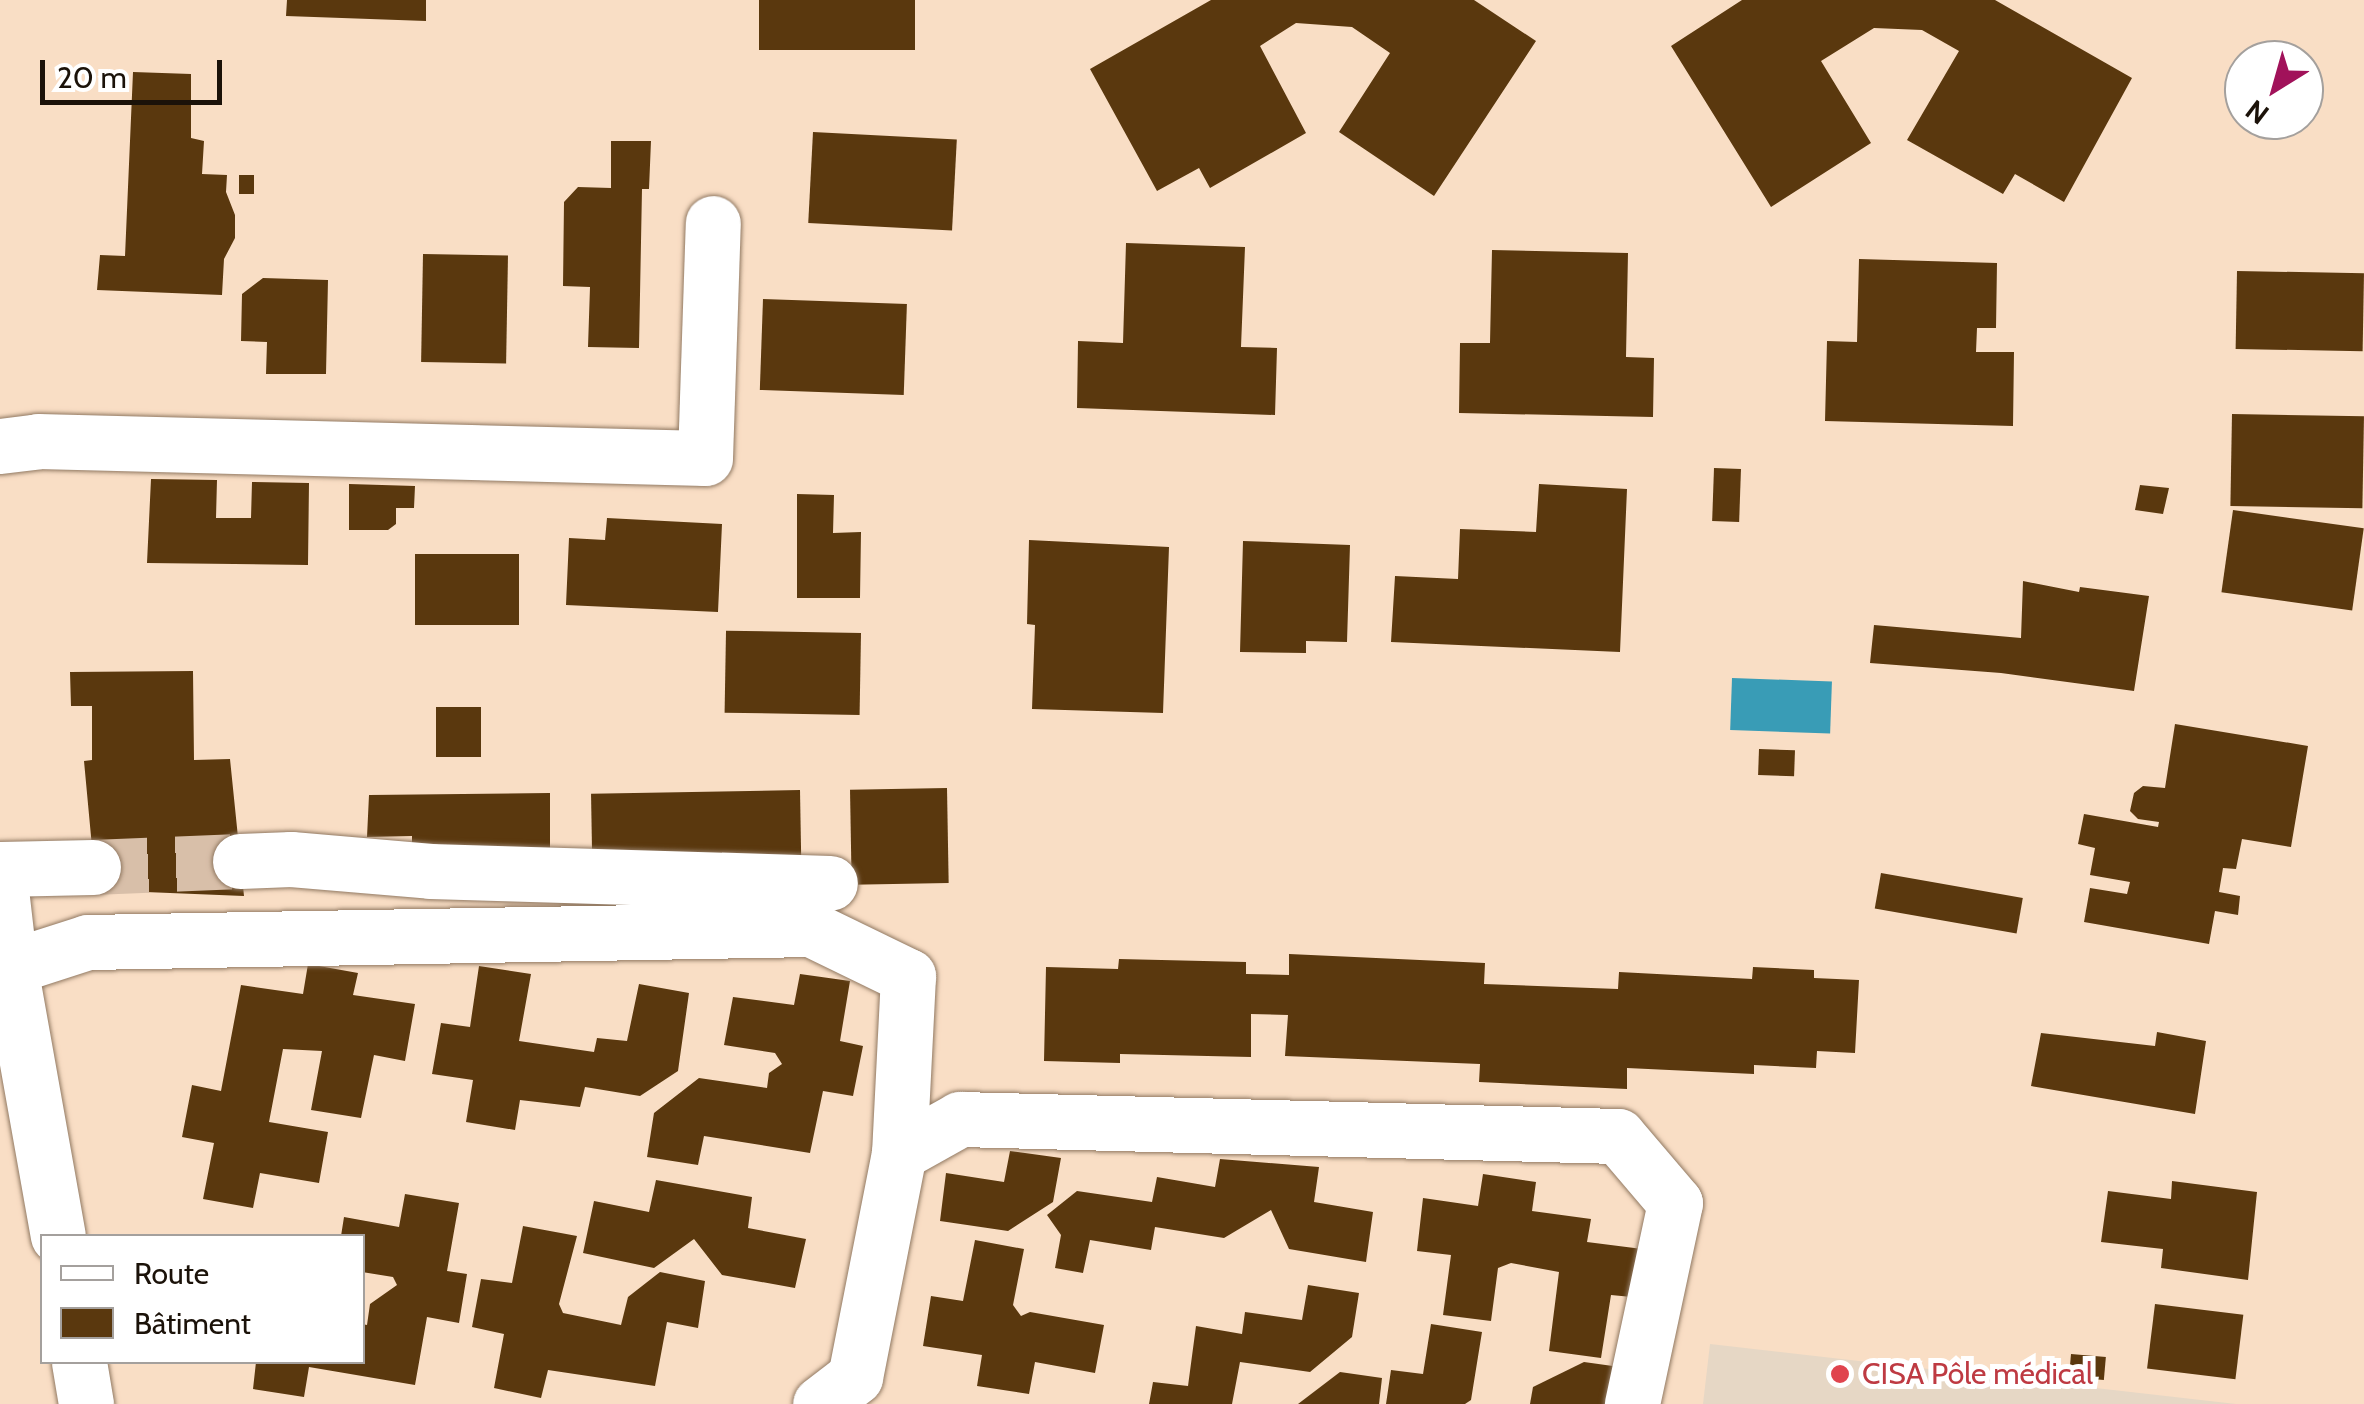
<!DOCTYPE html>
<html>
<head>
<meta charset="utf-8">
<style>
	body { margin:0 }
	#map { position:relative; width:2364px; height:1404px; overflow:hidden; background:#f9dec5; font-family:Cabin,sans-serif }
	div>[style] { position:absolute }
	.medical>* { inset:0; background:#e6d7c5 }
	.water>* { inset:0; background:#399cb6; transform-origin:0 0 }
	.building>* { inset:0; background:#5a380e; transform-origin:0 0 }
	.minor-tunnel>* { height:55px; margin-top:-27.5px; transform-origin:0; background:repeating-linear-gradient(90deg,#d8bfa9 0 55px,transparent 0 83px) }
	.roads { filter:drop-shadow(0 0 2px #917962) drop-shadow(0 0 2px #917962) }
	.minor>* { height:55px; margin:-27.5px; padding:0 27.5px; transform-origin:27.5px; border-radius:27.5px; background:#fff }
	.dots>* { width:28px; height:28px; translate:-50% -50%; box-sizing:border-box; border:5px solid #fff; border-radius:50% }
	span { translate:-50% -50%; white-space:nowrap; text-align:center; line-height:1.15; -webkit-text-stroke:10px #fff; paint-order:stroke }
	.health-label { font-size:30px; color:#be3a42 }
	.left { translate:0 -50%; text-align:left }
	.legend { position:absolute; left:40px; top:1234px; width:325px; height:130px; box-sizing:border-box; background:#fff; border:2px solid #a4a09d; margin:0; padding:12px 18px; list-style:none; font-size:30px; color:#1b1209 }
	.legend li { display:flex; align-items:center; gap:20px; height:50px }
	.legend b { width:50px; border:2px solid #a4a09d }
	.north { position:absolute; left:2224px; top:40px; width:100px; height:100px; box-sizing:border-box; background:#fff; border:2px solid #a4a09d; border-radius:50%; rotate:217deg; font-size:28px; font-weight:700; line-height:40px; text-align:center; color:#1b1209 }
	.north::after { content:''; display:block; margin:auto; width:35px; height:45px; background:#a1125a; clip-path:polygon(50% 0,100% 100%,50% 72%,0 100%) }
	.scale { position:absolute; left:40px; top:60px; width:182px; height:45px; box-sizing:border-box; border:5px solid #1b1209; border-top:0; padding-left:12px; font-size:30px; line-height:35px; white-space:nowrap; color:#1b1209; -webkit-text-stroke:8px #fff; paint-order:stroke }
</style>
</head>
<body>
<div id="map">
	<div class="medical">
		<div style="clip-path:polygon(1710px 1344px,2236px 1404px,1703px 1404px)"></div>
	</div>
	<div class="water">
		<div style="left:1732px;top:678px;width:100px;height:52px;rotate:2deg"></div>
	</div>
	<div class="building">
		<div style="clip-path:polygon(287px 0,426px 0,426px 21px,286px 16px)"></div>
		<div style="left:759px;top:0;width:156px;height:50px"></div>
		<div style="clip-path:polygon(1211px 0,1474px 0,1536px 41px,1434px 196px,1339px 132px,1390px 53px,1352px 27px,1296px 23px,1260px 46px,1306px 133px,1210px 188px,1199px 168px,1157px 191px,1090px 69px)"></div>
		<div style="clip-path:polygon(1742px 0,1995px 0,2132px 78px,2064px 202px,2015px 174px,2003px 194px,1907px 140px,1959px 51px,1922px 30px,1874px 28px,1821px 61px,1871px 143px,1771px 207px,1671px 46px)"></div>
		<div style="clip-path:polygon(133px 72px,191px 74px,191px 138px,204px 141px,202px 174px,227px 175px,226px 192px,235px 215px,235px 238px,224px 259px,222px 295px,97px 290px,100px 255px,125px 256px)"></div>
		<div style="left:813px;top:132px;width:144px;height:91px;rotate:3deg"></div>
		<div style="clip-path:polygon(611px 141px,651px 141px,649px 189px,642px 189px,639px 348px,588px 347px,590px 287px,563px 286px,564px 202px,578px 187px,611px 188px)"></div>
		<div style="left:239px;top:175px;width:15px;height:19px"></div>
		<div style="clip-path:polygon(1126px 243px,1245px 247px,1241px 347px,1277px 348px,1275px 415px,1077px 408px,1078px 341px,1123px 343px)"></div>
		<div style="clip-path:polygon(1492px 250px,1628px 253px,1626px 357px,1654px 358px,1653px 417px,1459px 413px,1460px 343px,1490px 343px)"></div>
		<div style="left:423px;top:254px;width:85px;height:108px;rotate:1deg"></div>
		<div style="clip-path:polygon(1859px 259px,1997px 263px,1996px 328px,1977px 328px,1976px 352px,2014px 352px,2013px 426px,1825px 421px,1827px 341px,1857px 342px)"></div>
		<div style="left:2237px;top:271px;width:127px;height:78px;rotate:1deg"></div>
		<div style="clip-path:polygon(263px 278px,328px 280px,326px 374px,266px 374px,267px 342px,241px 341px,242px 294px)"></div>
		<div style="left:763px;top:299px;width:144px;height:91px;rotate:2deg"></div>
		<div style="left:2232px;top:414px;width:132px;height:92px;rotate:1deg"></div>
		<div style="left:1714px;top:468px;width:27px;height:53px;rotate:2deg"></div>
		<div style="clip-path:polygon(151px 479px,217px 480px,216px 518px,251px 518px,252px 482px,309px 483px,308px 565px,147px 563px)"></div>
		<div style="clip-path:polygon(349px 484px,415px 486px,414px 508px,396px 508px,396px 524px,388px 530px,349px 530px)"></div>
		<div style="clip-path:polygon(1539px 484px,1627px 489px,1620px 652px,1391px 642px,1395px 576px,1458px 579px,1460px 529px,1536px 532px)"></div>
		<div style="clip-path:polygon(2140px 485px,2169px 488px,2163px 514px,2135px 510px)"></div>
		<div style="clip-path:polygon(797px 494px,834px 495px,833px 533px,861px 532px,860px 598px,797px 598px)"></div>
		<div style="left:2233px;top:510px;width:132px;height:83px;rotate:8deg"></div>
		<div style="clip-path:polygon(607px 518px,722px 524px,718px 612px,566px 605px,569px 538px,605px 540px)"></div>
		<div style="clip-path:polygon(1029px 540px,1169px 547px,1163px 713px,1032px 709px,1035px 625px,1027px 624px)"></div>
		<div style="clip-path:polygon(1243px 541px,1350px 545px,1347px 642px,1306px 641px,1306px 653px,1240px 652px)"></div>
		<div style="left:415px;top:554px;width:104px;height:71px"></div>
		<div style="clip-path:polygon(2023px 581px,2079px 592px,2080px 587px,2149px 596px,2134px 691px,2001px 673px,1870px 663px,1874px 625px,2021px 638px)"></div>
		<div style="left:861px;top:633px;width:82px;height:135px;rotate:91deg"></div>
		<div style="clip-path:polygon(193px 671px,194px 760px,230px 759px,244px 896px,96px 890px,84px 761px,92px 760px,92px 706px,71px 706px,70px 672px)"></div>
		<div style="left:481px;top:707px;width:50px;height:45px;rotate:90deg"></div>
		<div style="clip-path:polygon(2175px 724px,2308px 746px,2291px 847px,2242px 839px,2236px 869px,2223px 868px,2219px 892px,2240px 896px,2238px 915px,2215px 911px,2209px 944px,2084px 922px,2090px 888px,2127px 894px,2130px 882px,2090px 875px,2095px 848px,2078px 844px,2084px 814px,2158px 827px,2159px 822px,2138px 819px,2130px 811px,2134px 793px,2143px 786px,2165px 788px)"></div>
		<div style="left:1759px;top:749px;width:36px;height:26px;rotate:2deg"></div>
		<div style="left:947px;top:788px;width:95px;height:97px;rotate:89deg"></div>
		<div style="left:800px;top:790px;width:72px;height:209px;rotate:89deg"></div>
		<div style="clip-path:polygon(550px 793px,550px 852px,412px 853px,412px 836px,367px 837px,369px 795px)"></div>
		<div style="left:1881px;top:873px;width:144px;height:36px;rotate:10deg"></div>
		<div style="clip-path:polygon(1289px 954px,1485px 963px,1484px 984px,1618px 989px,1619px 972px,1752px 979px,1753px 967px,1814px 970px,1814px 978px,1859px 980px,1855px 1053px,1817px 1051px,1816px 1068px,1754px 1065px,1754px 1074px,1627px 1068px,1627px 1089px,1479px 1082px,1480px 1064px,1285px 1056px,1288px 1015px,1251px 1014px,1251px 1057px,1120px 1054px,1120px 1063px,1044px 1061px,1046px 967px,1118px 969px,1119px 959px,1246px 962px,1246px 974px,1289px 975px)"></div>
		<div style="clip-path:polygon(308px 964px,358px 973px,353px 995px,415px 1004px,405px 1061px,374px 1055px,361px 1118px,311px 1110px,322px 1051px,283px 1049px,269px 1122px,328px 1132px,319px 1183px,260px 1173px,253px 1208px,203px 1199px,214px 1143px,182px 1137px,192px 1085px,221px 1091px,241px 985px,303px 994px)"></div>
		<div style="clip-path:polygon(479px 966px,531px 974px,519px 1041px,594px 1052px,597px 1038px,627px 1041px,639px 984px,689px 993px,678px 1071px,640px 1096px,585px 1087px,580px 1107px,520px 1100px,515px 1130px,466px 1122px,473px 1080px,432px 1074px,441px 1023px,470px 1027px)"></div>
		<div style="clip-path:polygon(800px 974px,850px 981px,840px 1041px,863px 1046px,853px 1096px,823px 1091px,810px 1153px,704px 1136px,698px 1165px,647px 1157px,654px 1113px,699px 1078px,767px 1088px,769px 1073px,782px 1064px,775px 1053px,724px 1045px,733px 997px,794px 1005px)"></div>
		<div style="clip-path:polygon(2157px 1032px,2206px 1041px,2195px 1114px,2031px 1086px,2041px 1033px,2155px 1046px)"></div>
		<div style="clip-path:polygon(1010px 1151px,1061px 1158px,1053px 1202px,1008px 1231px,940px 1221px,946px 1173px,1004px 1182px)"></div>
		<div style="clip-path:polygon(1220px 1159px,1319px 1167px,1314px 1202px,1373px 1212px,1366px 1262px,1289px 1249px,1271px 1210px,1224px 1238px,1155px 1227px,1151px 1250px,1090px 1240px,1083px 1273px,1055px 1268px,1061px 1235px,1047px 1215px,1077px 1191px,1152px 1202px,1157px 1177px,1215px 1187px)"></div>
		<div style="clip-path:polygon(1483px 1174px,1536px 1182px,1532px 1211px,1591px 1219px,1587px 1242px,1650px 1250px,1642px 1298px,1611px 1295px,1601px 1358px,1549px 1351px,1559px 1272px,1511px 1263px,1498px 1268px,1491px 1321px,1443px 1315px,1451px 1255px,1417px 1251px,1423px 1198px,1478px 1206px)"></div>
		<div style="clip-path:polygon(656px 1180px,752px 1197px,748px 1228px,806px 1239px,795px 1288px,722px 1275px,694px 1239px,654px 1268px,583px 1253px,594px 1201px,649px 1212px)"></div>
		<div style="clip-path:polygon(2172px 1181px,2257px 1192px,2248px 1280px,2161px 1268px,2163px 1249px,2101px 1242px,2108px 1191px,2171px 1199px)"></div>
		<div style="clip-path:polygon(405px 1194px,459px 1203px,447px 1271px,467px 1274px,459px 1323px,427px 1317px,415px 1385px,309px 1367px,304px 1397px,253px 1389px,256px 1362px,362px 1362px,362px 1324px,367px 1325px,370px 1304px,397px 1285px,393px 1277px,362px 1272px,362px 1236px,341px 1236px,344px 1217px,399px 1227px)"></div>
		<div style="clip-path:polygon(523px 1226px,577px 1236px,559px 1304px,563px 1313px,621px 1325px,628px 1297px,660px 1272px,705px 1281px,698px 1328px,667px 1322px,655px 1386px,548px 1370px,541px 1398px,494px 1388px,504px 1334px,472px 1327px,481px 1279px,512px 1283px)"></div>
		<div style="clip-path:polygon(975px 1240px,1024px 1249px,1013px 1305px,1021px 1316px,1030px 1312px,1104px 1325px,1095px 1373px,1035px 1362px,1029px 1394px,977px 1386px,982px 1355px,923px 1346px,931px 1296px,963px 1301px)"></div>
		<div style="clip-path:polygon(1308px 1285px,1359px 1293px,1352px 1337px,1310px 1372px,1240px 1362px,1232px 1404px,1149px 1404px,1153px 1382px,1188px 1386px,1196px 1326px,1242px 1334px,1245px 1312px,1302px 1320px)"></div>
		<div style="left:2155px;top:1304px;width:89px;height:65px;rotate:7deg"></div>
		<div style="clip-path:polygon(1431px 1324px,1482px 1332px,1471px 1400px,1465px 1404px,1386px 1404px,1391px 1370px,1423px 1374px)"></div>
		<div style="left:2071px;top:1354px;width:35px;height:23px;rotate:5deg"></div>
		<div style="clip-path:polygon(1584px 1362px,1627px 1368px,1622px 1404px,1530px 1404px,1533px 1387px)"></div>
		<div style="clip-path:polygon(1340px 1372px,1382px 1378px,1379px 1404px,1298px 1404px)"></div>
	</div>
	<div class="minor-tunnel">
		<div style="left:93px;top:867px;width:147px;rotate:-2.3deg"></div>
	</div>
	<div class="roads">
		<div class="minor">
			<div style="left:0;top:446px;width:38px;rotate:-7deg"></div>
			<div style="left:38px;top:441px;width:667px;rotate:1.46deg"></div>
			<div style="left:705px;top:458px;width:235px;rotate:-88.1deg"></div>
			<div style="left:240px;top:861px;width:51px;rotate:-2.2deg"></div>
			<div style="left:291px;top:859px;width:140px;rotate:4.9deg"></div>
			<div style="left:430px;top:871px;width:400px;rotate:1.7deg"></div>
			<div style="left:0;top:869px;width:93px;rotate:-1.2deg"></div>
			<div style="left:0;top:881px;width:87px;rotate:83.4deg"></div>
			<div style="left:10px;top:967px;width:273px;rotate:79.9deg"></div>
			<div style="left:10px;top:967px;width:82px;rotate:-17.8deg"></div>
			<div style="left:88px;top:942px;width:723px;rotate:-1.03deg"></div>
			<div style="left:811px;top:929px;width:108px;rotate:25.9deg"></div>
			<div style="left:908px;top:976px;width:177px;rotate:92.9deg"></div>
			<div style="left:899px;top:1153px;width:228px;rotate:101.1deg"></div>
			<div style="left:855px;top:1377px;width:44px;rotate:142.4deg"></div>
			<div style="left:899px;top:1153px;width:70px;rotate:-29.1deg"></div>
			<div style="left:960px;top:1119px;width:658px;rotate:1.48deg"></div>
			<div style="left:1618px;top:1136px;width:88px;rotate:49.6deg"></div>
			<div style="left:1675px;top:1203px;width:206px;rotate:102.1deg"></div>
			<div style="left:79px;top:1362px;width:43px;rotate:80.5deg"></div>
		</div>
	</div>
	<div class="dots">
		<div style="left:1840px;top:1374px;background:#e0444e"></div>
	</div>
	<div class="health-label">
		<span class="left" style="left:1862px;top:1374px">CISA Pôle médical</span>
	</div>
	<ul class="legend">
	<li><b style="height:12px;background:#fff"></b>Route</li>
	<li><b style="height:28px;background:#5a380e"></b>Bâtiment</li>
	</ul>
	<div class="north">N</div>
	<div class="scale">20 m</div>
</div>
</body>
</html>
